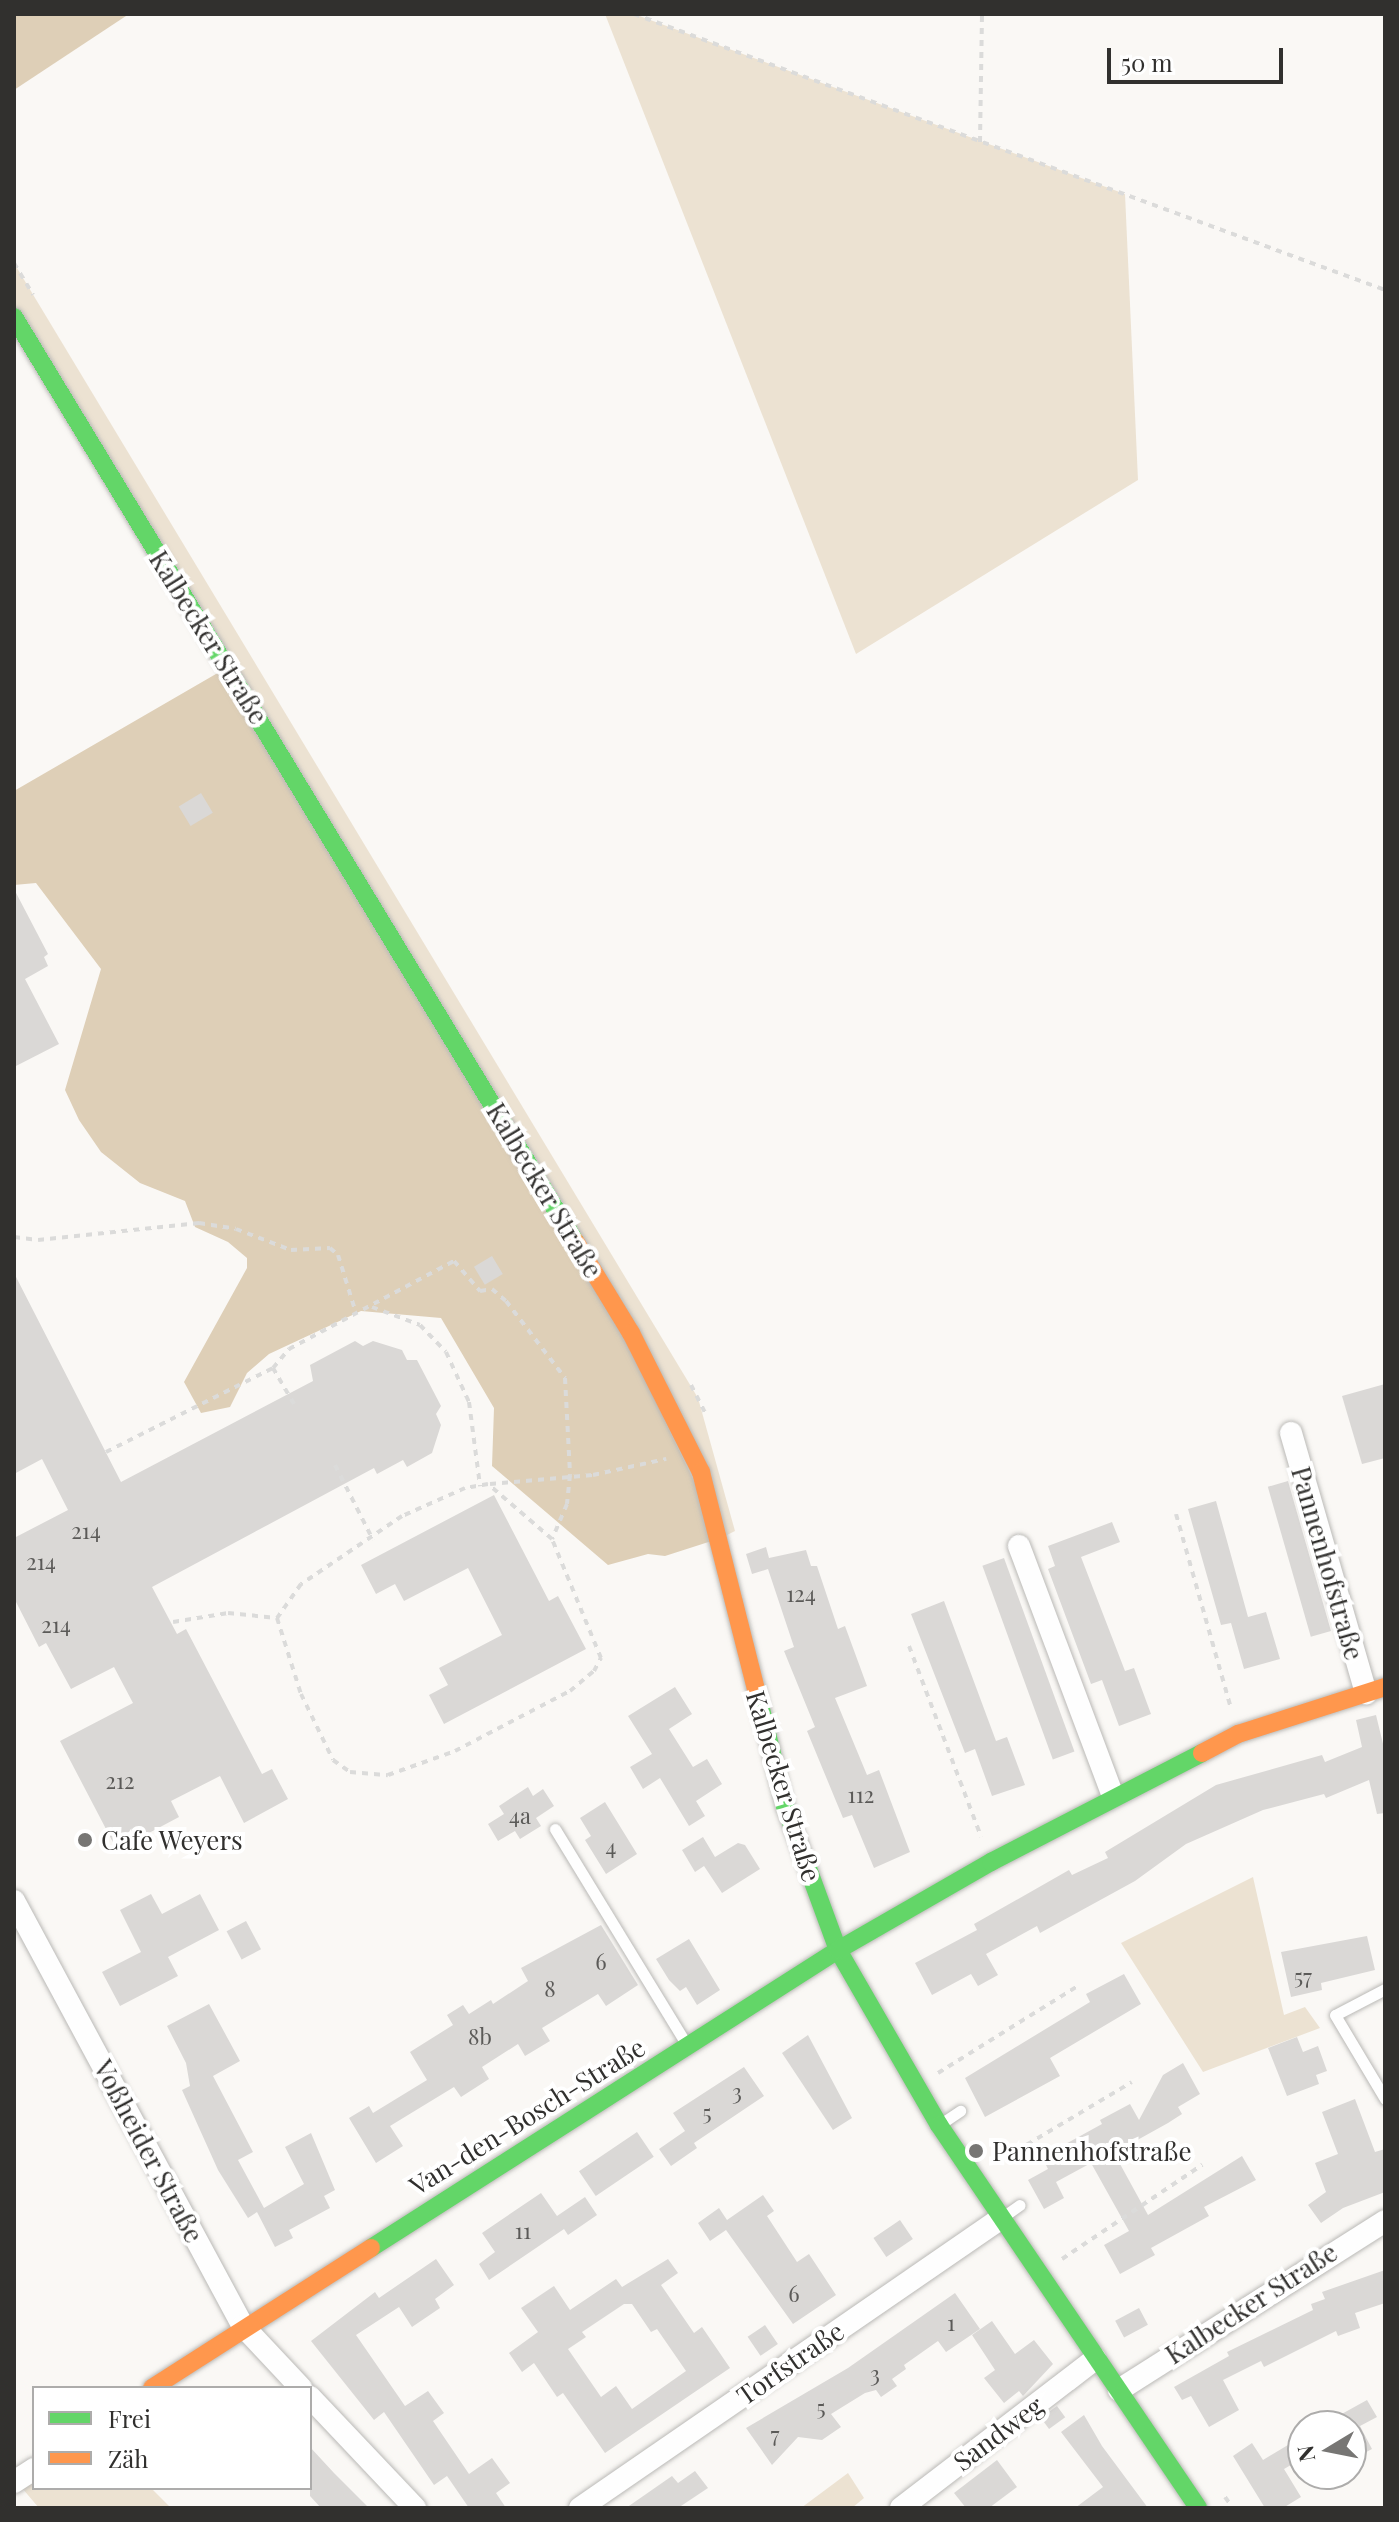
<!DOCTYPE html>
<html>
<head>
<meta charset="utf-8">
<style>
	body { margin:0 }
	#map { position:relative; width:1399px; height:2522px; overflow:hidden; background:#faf8f5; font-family:"Playfair Display",serif }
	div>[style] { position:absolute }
	.green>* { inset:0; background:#ece2d2 }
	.forest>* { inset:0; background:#decfb7 }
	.building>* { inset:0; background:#dad8d6; transform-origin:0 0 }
	.path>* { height:4px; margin-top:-2px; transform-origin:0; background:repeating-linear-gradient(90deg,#dbdbda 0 6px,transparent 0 12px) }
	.roads { filter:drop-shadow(0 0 2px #bab9b6) drop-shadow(0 0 2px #bab9b6) }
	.lane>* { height:11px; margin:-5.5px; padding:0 5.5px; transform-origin:5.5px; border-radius:5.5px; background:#fefefe }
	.street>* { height:22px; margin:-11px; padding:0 11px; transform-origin:11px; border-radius:11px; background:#fefefe }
	.fast>* { height:18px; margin:-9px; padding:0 9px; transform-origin:9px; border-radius:9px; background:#63d668 }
	.slow>* { height:18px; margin:-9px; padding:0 9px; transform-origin:9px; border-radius:9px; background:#ff974d }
	.dots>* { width:22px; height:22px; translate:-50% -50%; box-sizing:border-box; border:4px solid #fff; border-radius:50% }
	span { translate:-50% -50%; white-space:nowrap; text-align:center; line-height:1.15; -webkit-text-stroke:8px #fff; paint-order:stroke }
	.number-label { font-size:22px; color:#5b5a58 }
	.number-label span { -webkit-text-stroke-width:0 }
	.street-label { font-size:26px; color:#31302e }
	.poi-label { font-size:26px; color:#31302e }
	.left { translate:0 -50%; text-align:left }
	.frame { position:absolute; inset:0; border:16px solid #31302e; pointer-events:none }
	.legend { position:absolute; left:32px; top:2386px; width:280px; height:104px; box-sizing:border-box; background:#fff; border:2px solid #adacab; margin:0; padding:10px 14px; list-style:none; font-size:24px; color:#31302e }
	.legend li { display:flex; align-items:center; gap:16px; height:40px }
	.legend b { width:40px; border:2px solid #adacab }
	.north { position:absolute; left:1287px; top:2410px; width:80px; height:80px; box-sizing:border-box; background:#fff; border:2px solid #adacab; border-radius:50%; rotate:260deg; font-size:22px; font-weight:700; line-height:32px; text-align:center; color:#31302e }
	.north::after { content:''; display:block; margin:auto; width:28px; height:36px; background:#777674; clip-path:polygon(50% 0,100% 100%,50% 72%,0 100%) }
	.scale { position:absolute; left:1107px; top:48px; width:176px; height:36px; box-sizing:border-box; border:4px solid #31302e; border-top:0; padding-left:10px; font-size:24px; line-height:28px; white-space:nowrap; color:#31302e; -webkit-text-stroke:6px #fff; paint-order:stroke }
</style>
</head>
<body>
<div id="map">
	<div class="green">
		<div style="clip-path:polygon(605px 14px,634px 14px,1125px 194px,1138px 480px,856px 654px)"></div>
		<div style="clip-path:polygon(14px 263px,698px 1398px,735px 1531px,721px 1538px,14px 317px)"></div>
		<div style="clip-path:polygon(1253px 1877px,1284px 2015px,1305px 2007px,1320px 2028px,1203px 2072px,1121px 1943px)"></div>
		<div style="clip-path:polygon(34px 2469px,34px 2488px,151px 2488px,171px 2508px,39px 2508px,16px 2481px)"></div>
		<div style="clip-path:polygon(848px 2473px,864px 2498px,852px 2508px,801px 2508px)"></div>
	</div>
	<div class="forest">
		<div style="clip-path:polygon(14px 14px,129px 14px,14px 90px)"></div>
		<div style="clip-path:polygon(228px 667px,587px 1258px,721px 1538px,665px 1556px,648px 1554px,608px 1565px,492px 1466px,494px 1408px,441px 1318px,361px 1311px,269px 1354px,247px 1373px,230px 1407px,201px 1413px,184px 1382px,247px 1268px,247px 1258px,228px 1242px,195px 1227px,185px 1201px,140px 1183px,101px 1152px,79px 1120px,65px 1090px,101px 969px,36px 883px,14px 885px,14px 791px)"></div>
	</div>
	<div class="building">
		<div style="left:201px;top:793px;width:23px;height:26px;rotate:59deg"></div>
		<div style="clip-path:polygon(14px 889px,48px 954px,44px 957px,48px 966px,25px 979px,59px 1044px,14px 1067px)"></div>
		<div style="left:492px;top:1256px;width:21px;height:21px;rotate:59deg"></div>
		<div style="clip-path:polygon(14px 1273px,121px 1482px,313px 1381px,310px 1365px,355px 1341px,363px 1346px,373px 1341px,402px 1350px,407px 1360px,417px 1360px,441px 1406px,436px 1414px,441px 1425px,432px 1453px,407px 1467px,403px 1460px,377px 1474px,374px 1468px,152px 1587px,177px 1634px,186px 1629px,262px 1774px,272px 1769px,288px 1799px,244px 1823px,220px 1776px,171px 1801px,179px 1817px,117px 1850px,60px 1741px,133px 1703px,114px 1667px,71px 1689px,46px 1643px,39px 1647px,14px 1598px,14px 1538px,68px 1510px,42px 1459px,14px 1474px)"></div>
		<div style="clip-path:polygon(1385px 1384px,1385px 1458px,1362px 1464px,1342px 1396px)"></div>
		<div style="left:1288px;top:1481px;width:156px;height:21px;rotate:74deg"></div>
		<div style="clip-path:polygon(494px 1495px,549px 1601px,558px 1596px,586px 1649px,444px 1724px,429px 1695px,448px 1685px,439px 1668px,502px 1635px,468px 1568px,404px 1601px,395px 1584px,376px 1594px,361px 1565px)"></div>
		<div style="clip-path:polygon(1216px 1501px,1248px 1617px,1266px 1612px,1280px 1659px,1244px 1669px,1231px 1623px,1221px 1625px,1188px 1509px)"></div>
		<div style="clip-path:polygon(1112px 1522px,1120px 1542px,1081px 1557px,1125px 1671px,1134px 1668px,1151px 1714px,1119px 1726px,1102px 1680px,1091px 1684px,1048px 1569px,1055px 1566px,1048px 1546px)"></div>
		<div style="clip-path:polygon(766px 1547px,769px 1558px,806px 1550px,811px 1566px,817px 1566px,838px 1629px,845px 1626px,867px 1686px,835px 1698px,867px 1775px,879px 1770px,910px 1852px,874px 1868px,852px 1815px,843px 1818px,807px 1731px,815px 1727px,784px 1651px,794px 1647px,768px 1569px,752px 1574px,746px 1554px)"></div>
		<div style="left:1004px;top:1558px;width:206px;height:23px;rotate:70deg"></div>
		<div style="clip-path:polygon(944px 1601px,996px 1741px,1007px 1737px,1025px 1785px,992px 1796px,975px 1749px,965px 1753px,911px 1614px)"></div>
		<div style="clip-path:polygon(675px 1687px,692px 1714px,669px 1729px,693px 1767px,707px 1759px,722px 1784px,696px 1801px,705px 1816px,689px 1826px,660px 1778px,643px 1789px,630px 1767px,652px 1754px,628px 1716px)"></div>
		<div style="clip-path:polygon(1376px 1715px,1385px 1752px,1385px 1813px,1377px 1814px,1369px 1780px,1326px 1798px,1324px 1794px,1263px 1810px,1186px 1844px,1135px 1881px,1040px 1933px,1037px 1926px,986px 1954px,998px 1975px,978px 1986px,971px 1974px,932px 1995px,915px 1963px,977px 1930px,974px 1924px,1069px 1870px,1072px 1875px,1108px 1858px,1105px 1852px,1216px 1785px,1322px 1755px,1325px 1762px,1362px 1747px,1356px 1720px)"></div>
		<div style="clip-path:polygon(528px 1787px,533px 1796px,543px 1789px,554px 1806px,536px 1818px,541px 1826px,520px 1839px,515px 1831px,498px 1841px,488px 1824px,504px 1814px,499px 1806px)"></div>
		<div style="clip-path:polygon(605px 1802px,637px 1854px,606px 1874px,585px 1840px,591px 1836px,580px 1818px)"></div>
		<div style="clip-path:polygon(703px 1837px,715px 1857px,738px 1843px,745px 1845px,760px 1869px,722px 1893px,704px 1866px,695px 1872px,682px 1850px)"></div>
		<div style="clip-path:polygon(151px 1894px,162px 1914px,200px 1894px,219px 1930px,168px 1957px,178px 1976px,120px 2006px,102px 1972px,141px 1952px,120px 1910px)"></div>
		<div style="left:246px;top:1921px;width:32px;height:22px;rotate:62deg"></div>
		<div style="clip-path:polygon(601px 1925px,638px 1985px,606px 2006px,598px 1994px,542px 2028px,550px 2041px,525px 2056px,518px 2044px,482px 2067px,489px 2079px,461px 2097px,454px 2087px,390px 2126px,403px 2146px,376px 2163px,349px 2118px,369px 2106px,373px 2113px,427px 2080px,410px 2052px,453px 2025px,447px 2015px,463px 2005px,469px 2014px,491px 2000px,493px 2004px,528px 1981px,521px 1968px)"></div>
		<div style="clip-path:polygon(1367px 1936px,1375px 1970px,1321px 1983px,1322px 1990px,1291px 1997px,1281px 1952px)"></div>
		<div style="clip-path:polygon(689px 1939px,720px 1990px,697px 2005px,686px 1987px,680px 1991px,669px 1980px,656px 1959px)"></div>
		<div style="clip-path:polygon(1124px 1974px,1141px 2004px,1050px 2058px,1060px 2076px,985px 2117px,965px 2078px,1090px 2002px,1086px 1994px)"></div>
		<div style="clip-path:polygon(209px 2004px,240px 2061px,213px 2076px,253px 2152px,238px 2160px,264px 2208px,304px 2184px,285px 2147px,311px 2133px,335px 2190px,324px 2196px,330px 2208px,289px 2230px,293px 2238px,275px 2247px,257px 2212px,248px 2218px,218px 2170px,182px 2090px,190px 2086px,186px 2063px,167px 2026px)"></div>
		<div style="clip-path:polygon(808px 2035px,852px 2118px,833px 2130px,782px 2053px)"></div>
		<div style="clip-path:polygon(1297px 2037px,1303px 2052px,1318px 2046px,1327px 2071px,1316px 2075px,1319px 2084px,1287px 2096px,1268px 2048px)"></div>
		<div style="clip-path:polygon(1183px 2063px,1200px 2094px,1178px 2107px,1182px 2114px,1168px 2123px,1114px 2153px,1148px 2215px,1242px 2156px,1256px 2180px,1204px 2207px,1209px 2216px,1151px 2248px,1155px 2255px,1120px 2274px,1104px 2245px,1129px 2231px,1091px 2163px,1056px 2182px,1064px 2198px,1044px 2209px,1028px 2180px,1048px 2169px,1042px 2157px,1102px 2124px,1100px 2120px,1130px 2104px,1139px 2120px,1163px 2075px)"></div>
		<div style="clip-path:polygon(744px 2067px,764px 2096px,694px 2143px,697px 2148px,671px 2166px,659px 2149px,685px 2131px,673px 2113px)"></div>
		<div style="clip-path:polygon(1355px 2099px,1375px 2152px,1385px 2149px,1385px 2192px,1343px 2208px,1321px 2223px,1308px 2205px,1326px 2192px,1315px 2163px,1338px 2154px,1322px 2112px)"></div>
		<div style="left:637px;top:2132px;width:30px;height:70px;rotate:56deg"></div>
		<div style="clip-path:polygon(541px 2193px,557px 2216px,585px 2197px,597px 2215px,568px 2235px,564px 2229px,489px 2280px,479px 2264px,495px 2252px,482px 2233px)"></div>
		<div style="clip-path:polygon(763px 2195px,774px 2211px,767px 2216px,797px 2262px,809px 2254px,836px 2295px,793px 2324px,726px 2230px,710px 2241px,698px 2223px,719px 2208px,727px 2220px)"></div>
		<div style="left:900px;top:2220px;width:23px;height:32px;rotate:56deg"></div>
		<div style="clip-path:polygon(436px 2259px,454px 2285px,435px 2299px,440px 2308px,412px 2327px,399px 2307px,356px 2335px,405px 2406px,428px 2391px,444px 2413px,433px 2421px,469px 2474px,492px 2458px,510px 2483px,496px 2493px,506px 2508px,469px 2508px,447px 2476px,434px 2485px,384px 2412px,374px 2420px,311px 2341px,375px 2292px,379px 2298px)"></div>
		<div style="clip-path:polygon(evenodd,668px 2259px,678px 2273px,661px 2285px,694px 2333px,702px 2327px,730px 2368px,605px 2453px,563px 2393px,557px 2397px,534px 2363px,522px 2372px,509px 2353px,538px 2332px,521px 2308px,554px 2286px,570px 2310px,616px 2279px,622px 2287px,668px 2259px,624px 2304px,632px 2304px,651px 2332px,657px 2329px,686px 2371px,632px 2409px,616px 2386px,601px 2397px,568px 2349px,586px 2337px,582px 2332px,624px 2304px)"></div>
		<div style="clip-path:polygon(1385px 2270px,1385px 2303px,1355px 2313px,1360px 2328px,1338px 2336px,1336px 2331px,1264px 2367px,1261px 2361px,1223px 2380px,1239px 2410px,1209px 2427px,1191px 2396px,1182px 2400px,1174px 2387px,1229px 2356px,1227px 2352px,1313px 2310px,1311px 2304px,1325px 2299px,1322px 2292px)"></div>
		<div style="clip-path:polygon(955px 2293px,980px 2329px,946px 2352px,938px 2341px,904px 2365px,906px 2369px,892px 2379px,897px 2386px,881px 2397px,876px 2390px,865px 2393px,831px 2414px,841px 2427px,822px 2440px,798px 2437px,772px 2465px,746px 2428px,848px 2368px)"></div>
		<div style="left:1139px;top:2308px;width:19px;height:27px;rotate:62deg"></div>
		<div style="clip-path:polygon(992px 2321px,1015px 2354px,1034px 2340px,1053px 2364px,1023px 2396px,1019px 2391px,1004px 2403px,984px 2378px,995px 2370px,972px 2335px)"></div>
		<div style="left:765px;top:2325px;width:23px;height:21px;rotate:56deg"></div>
		<div style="clip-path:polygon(1367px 2400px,1377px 2417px,1360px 2426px,1372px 2449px,1351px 2460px,1351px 2426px,1320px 2426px)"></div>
		<div style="left:1057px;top:2406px;width:14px;height:20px;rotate:54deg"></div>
		<div style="clip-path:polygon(1084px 2415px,1102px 2446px,1148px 2508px,1075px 2508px,1103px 2487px,1061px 2432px)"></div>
		<div style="clip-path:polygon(1303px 2436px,1303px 2458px,1284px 2469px,1301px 2497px,1283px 2508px,1265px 2508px,1233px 2456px,1252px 2443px,1263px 2460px)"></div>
		<div style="clip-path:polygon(310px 2447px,334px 2473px,369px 2508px,321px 2508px,310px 2496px)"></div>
		<div style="clip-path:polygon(997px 2460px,1017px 2487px,989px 2508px,966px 2508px,954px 2493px)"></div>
		<div style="clip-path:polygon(695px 2471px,708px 2488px,678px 2508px,626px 2508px,672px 2476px,678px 2483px)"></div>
	</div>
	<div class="path">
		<div style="left:634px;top:14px;width:800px;rotate:20.18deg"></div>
		<div style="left:980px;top:142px;width:128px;rotate:-89.1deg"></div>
		<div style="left:14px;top:263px;width:37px;rotate:59deg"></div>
		<div style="left:14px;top:1237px;width:24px;rotate:7deg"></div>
		<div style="left:38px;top:1240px;width:162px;rotate:-6deg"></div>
		<div style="left:199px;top:1223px;width:37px;rotate:9deg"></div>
		<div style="left:236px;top:1229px;width:59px;rotate:20.9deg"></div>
		<div style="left:291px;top:1250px;width:39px;rotate:-3deg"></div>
		<div style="left:330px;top:1248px;width:11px;rotate:41deg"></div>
		<div style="left:338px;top:1255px;width:61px;rotate:72.8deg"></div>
		<div style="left:372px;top:1307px;width:51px;rotate:20.6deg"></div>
		<div style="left:420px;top:1325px;width:37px;rotate:46deg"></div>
		<div style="left:446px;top:1352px;width:55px;rotate:65.3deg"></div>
		<div style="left:469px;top:1402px;width:85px;rotate:82.5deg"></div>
		<div style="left:691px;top:1385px;width:31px;rotate:63deg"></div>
		<div style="left:294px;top:1404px;width:42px;rotate:-120.3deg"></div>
		<div style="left:273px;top:1368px;width:25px;rotate:-50deg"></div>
		<div style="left:289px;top:1349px;width:187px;rotate:-28.1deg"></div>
		<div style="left:454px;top:1261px;width:40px;rotate:49deg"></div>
		<div style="left:480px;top:1291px;width:12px;rotate:-9deg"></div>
		<div style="left:492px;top:1289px;width:18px;rotate:41deg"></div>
		<div style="left:506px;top:1301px;width:97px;rotate:52.5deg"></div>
		<div style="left:565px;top:1378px;width:97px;rotate:87deg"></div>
		<div style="left:570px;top:1475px;width:29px;rotate:96deg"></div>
		<div style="left:567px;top:1504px;width:38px;rotate:113deg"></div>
		<div style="left:106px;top:1452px;width:187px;rotate:-26.7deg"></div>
		<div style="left:335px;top:1465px;width:84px;rotate:63.1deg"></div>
		<div style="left:490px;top:1484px;width:103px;rotate:-5deg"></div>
		<div style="left:593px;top:1475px;width:75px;rotate:-12.4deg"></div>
		<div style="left:1176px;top:1514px;width:202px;rotate:74.2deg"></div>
		<div style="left:173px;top:1622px;width:56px;rotate:-9.3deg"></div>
		<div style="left:228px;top:1613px;width:49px;rotate:5.8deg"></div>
		<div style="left:277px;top:1618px;width:80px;rotate:72.5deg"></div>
		<div style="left:301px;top:1694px;width:73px;rotate:64.1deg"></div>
		<div style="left:333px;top:1760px;width:21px;rotate:35deg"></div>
		<div style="left:350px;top:1772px;width:38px;rotate:5deg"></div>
		<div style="left:388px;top:1775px;width:71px;rotate:-19.7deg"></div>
		<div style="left:455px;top:1751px;width:130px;rotate:-27.6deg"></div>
		<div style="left:570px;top:1691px;width:31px;rotate:-40deg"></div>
		<div style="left:594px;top:1671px;width:15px;rotate:-62deg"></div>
		<div style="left:601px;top:1658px;width:129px;rotate:-112.4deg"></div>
		<div style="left:552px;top:1539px;width:84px;rotate:-139.3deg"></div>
		<div style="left:488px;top:1484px;width:23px;rotate:170deg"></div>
		<div style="left:465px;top:1488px;width:69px;rotate:156deg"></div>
		<div style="left:402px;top:1516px;width:122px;rotate:146deg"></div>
		<div style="left:301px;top:1584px;width:42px;rotate:125.2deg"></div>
		<div style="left:909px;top:1646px;width:204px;rotate:69.3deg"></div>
		<div style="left:938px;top:2073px;width:163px;rotate:-31.9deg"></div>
		<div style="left:996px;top:2163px;width:158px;rotate:-30.8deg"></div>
		<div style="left:1062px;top:2259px;width:169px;rotate:-33.9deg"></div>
		<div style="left:1225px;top:2497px;width:14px;rotate:54deg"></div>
	</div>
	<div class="roads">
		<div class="lane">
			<div style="left:555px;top:1829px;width:253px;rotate:58.6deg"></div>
			<div style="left:1385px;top:1989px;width:56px;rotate:152.5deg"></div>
			<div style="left:1335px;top:2015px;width:98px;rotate:59.2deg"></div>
			<div style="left:942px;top:2123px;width:22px;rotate:-34deg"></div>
			<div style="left:1004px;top:2216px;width:19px;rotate:-35deg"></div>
		</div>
		<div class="street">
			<div style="left:1291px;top:1433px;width:271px;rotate:73.9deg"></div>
			<div style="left:1019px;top:1546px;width:265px;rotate:69.4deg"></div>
			<div style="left:14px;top:1901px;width:483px;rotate:61.7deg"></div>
			<div style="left:243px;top:2326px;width:85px;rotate:46.9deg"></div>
			<div style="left:1119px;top:2390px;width:315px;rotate:-32.4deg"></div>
			<div style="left:310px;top:2397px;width:153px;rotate:46.6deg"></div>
			<div style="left:14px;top:2482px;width:24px;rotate:-33deg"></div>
			<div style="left:580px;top:2508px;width:510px;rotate:-34.53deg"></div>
			<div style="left:901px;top:2508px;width:245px;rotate:-37.5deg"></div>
		</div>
		<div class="fast">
			<div style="left:14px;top:317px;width:1081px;rotate:58.74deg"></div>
			<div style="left:756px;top:1689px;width:121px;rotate:76.1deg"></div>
			<div style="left:785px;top:1806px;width:153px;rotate:69.8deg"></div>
			<div style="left:838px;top:1950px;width:202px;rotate:60deg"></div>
			<div style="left:939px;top:2125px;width:462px;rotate:55.9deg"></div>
			<div style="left:371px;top:2248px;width:554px;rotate:-32.54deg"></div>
			<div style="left:838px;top:1950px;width:177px;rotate:-29.9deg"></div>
			<div style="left:991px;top:1862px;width:237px;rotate:-27.3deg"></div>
		</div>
		<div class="slow">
			<div style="left:575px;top:1241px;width:108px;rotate:58.7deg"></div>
			<div style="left:631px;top:1333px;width:156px;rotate:63.3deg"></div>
			<div style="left:701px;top:1472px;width:224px;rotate:75.8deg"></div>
			<div style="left:1202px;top:1753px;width:41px;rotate:-27.8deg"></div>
			<div style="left:1238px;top:1734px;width:154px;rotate:-17.7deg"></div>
			<div style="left:152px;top:2388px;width:260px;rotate:-32.6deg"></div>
		</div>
	</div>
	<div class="dots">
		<div style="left:85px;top:1840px;background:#777674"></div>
		<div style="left:976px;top:2151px;background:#777674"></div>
	</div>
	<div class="number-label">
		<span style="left:86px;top:1531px">214</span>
		<span style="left:41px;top:1562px">214</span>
		<span style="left:801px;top:1594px">124</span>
		<span style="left:56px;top:1625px">214</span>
		<span style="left:120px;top:1781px">212</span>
		<span style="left:861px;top:1795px">112</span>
		<span style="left:520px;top:1816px">4a</span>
		<span style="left:611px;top:1847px">4</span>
		<span style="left:601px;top:1962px">6</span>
		<span style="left:1303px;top:1977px">57</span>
		<span style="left:550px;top:1989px">8</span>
		<span style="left:480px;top:2037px">8b</span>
		<span style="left:737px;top:2092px">3</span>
		<span style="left:707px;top:2113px">5</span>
		<span style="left:523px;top:2231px">11</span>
		<span style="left:794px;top:2294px">6</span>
		<span style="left:951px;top:2323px">1</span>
		<span style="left:875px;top:2374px">3</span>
		<span style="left:821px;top:2408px">5</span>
		<span style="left:775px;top:2435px">7</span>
	</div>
	<div class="street-label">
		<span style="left:209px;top:637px;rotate:58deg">Kalbecker Straße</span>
		<span style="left:545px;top:1190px;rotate:59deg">Kalbecker Straße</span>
		<span style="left:1328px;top:1563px;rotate:74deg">Pannenhofstraße</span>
		<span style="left:784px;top:1786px;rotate:73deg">Kalbecker Straße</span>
		<span style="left:527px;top:2116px;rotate:-32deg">Van-den-Bosch-Straße</span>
		<span style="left:149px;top:2151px;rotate:62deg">Voßheider Straße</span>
		<span style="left:1251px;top:2303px;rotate:-33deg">Kalbecker Straße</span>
		<span style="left:790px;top:2363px;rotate:-35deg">Torfstraße</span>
		<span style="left:998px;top:2433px;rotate:-37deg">Sandweg</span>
	</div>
	<div class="poi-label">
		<span class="left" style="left:101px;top:1840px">Cafe Weyers</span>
		<span class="left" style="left:992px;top:2151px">Pannenhofstraße</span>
	</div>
	<div class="frame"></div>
	<ul class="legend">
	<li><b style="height:10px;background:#63d668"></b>Frei</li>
	<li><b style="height:10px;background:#ff974d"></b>Zäh</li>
	</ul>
	<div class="north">N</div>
	<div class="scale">50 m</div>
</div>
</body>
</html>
